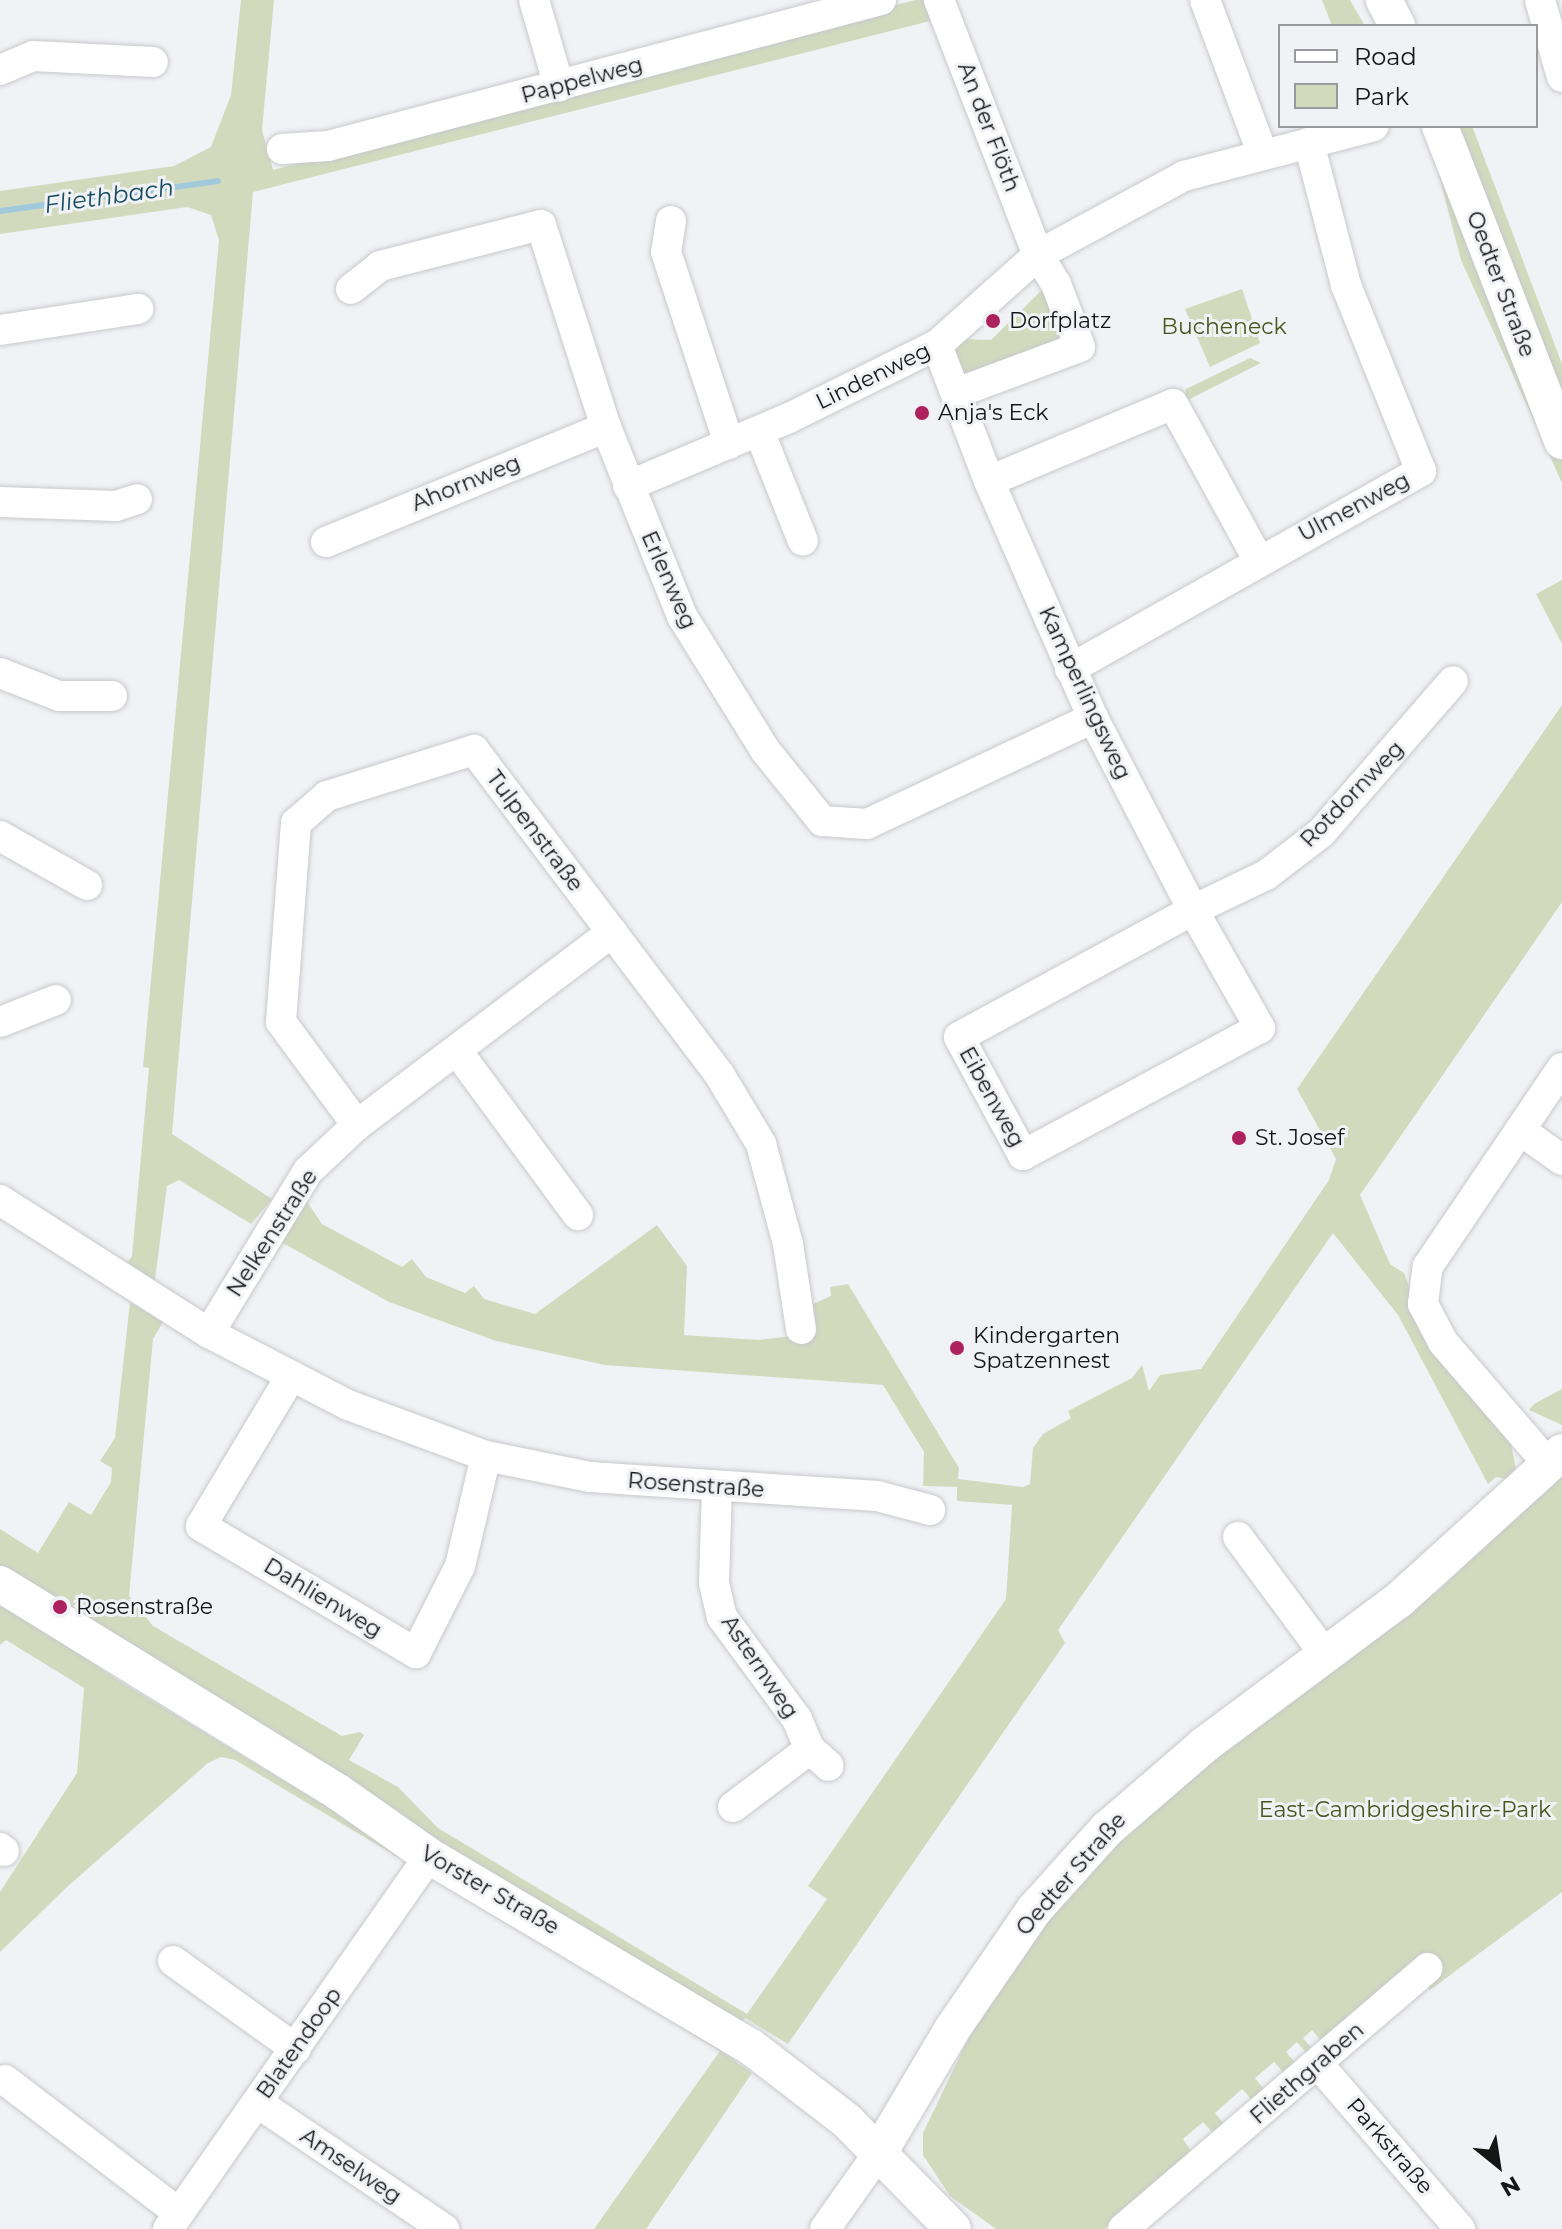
<!DOCTYPE html>
<html>
<head>
<meta charset="utf-8">
<style>
	body { margin:0 }
	#map { position:relative; width:1562px; height:2229px; overflow:hidden; background:#f1f2f5; font-family:Montserrat,sans-serif }
	div>[style] { position:absolute }
	.green>* { inset:0; background:#d2dabe }
	.stream>* { height:6px; margin:-3px; padding:0 3px; transform-origin:3px; border-radius:3px; background:#a0c9dc }
	.roads { filter:drop-shadow(0 0 2px #c8c9cb) drop-shadow(0 0 2px #c8c9cb) }
	.minor>* { height:30px; margin:-15px; padding:0 15px; transform-origin:15px; border-radius:15px; background:#fff }
	.major>* { height:36px; margin:-18px; padding:0 18px; transform-origin:18px; border-radius:18px; background:#fff }
	.dots>* { width:22px; height:22px; translate:-50% -50%; box-sizing:border-box; border:4px solid #f1f2f5; border-radius:50% }
	span { translate:-50% -50%; white-space:nowrap; text-align:center; line-height:1.15; -webkit-text-stroke:6px #f1f2f5; paint-order:stroke }
	.street-label { font-size:22px; color:#151616 }
	.poi-label { font-size:22px; color:#151616 }
	.left { translate:0 -50%; text-align:left }
	.park-label { font-size:22px; color:#49561e }
	.water-label { font-size:24px; color:#174c61; font-style:italic }
	.legend { position:absolute; left:1278px; top:24px; width:260px; height:104px; box-sizing:border-box; background:#f1f2f5; border:2px solid #999a9c; margin:0; padding:10px 14px; list-style:none; font-size:24px; color:#151616 }
	.legend li { display:flex; align-items:center; gap:16px; height:40px }
	.legend b { width:40px; border:2px solid #999a9c }
	.north { position:absolute; left:1458px; top:2125px; width:80px; height:80px; -webkit-text-stroke:6px #f1f2f5; paint-order:stroke; rotate:150deg; font-size:22px; font-weight:700; line-height:32px; text-align:center; color:#151616 }
	.north::after { content:''; display:block; margin:auto; width:28px; height:36px; background:#151616; clip-path:polygon(50% 0,100% 100%,50% 72%,0 100%) }
</style>
</head>
<body>
<div id="map">
	<div class="green">
		<div style="clip-path:polygon(241px 0,274px 0,262px 130px,273px 170px,915px 0,926px 0,934px 20px,253px 192px,172px 1134px,272px 1199px,251px 1224px,179px 1180px,167px 1186px,155px 1280px,127px 1263px,132px 1256px,149px 1068px,143px 1067px,219px 240px,211px 215px,187px 207px,0 234px,0 191px,174px 166px,211px 147px,231px 95px)"></div>
		<div style="clip-path:polygon(1322px 0,1350px 0,1365px 26px,1332px 26px)"></div>
		<div style="clip-path:polygon(1454px 126px,1472px 126px,1474px 131px,1562px 364px,1562px 409px)"></div>
		<div style="clip-path:polygon(1435px 160px,1562px 460px,1562px 483px,1461px 260px)"></div>
		<div style="clip-path:polygon(1050px 282px,1073px 341px,965px 385px,954px 355px,963px 339px,991px 340px)"></div>
		<div style="clip-path:polygon(1242px 289px,1260px 343px,1210px 367px,1185px 309px)"></div>
		<div style="clip-path:polygon(1250px 358px,1261px 363px,1184px 402px,1186px 389px)"></div>
		<div style="clip-path:polygon(1562px 580px,1562px 644px,1536px 594px)"></div>
		<div style="clip-path:polygon(1562px 705px,1562px 902px,1360px 1195px,1390px 1264px,1404px 1273px,1425px 1331px,1511px 1444px,1516px 1469px,1507px 1479px,1496px 1477px,1488px 1484px,1398px 1315px,1333px 1233px,1058px 1630px,1065px 1643px,788px 2044px,745px 2018px,739px 2026px,0 1573px,0 1529px,38px 1553px,69px 1502px,91px 1515px,111px 1482px,112px 1468px,100px 1461px,115px 1438px,130px 1302px,163px 1322px,153px 1339px,129px 1596px,153px 1626px,342px 1736px,360px 1732px,364px 1735px,349px 1760px,398px 1787px,438px 1828px,747px 2014px,827px 1899px,808px 1886px,1006px 1599px,1012px 1505px,957px 1501px,957px 1487px,923px 1486px,924px 1452px,883px 1385px,605px 1365px,496px 1341px,389px 1302px,279px 1241px,305px 1199px,322px 1224px,402px 1267px,412px 1259px,426px 1277px,465px 1293px,474px 1286px,484px 1299px,535px 1314px,657px 1225px,687px 1266px,684px 1335px,758px 1340px,810px 1334px,813px 1304px,831px 1296px,830px 1287px,848px 1284px,959px 1468px,958px 1479px,1023px 1487px,1030px 1484px,1033px 1448px,1043px 1434px,1071px 1418px,1068px 1411px,1132px 1378px,1142px 1365px,1149px 1391px,1160px 1375px,1201px 1369px,1329px 1180px,1336px 1159px,1297px 1089px)"></div>
		<div style="clip-path:polygon(1562px 1389px,1562px 1425px,1529px 1410px,1534px 1404px)"></div>
		<div style="clip-path:polygon(1562px 1474px,1562px 1892px,1430px 1990px,1415px 1968px,1323px 2043px,1312px 2030px,1303px 2038px,1314px 2051px,1309px 2056px,1297px 2042px,1286px 2052px,1297px 2065px,1286px 2075px,1274px 2062px,1255px 2078px,1266px 2092px,1254px 2102px,1242px 2089px,1215px 2113px,1226px 2126px,1215px 2135px,1203px 2122px,1183px 2139px,1193px 2154px,1104px 2229px,996px 2229px,950px 2196px,923px 2155px,923px 2133px,980px 2014px,1042px 1920px,1178px 1782px,1439px 1590px)"></div>
		<div style="clip-path:polygon(0 1602px,121px 1682px,388px 1844px,398px 1857px,235px 1760px,221px 1757px,208px 1763px,67px 1887px,0 1952px,0 1892px,77px 1773px,84px 1688px,6px 1640px,0 1645px)"></div>
		<div style="clip-path:polygon(645px 1996px,723px 2046px,721px 2051px,752px 2073px,646px 2229px,594px 2229px,720px 2051px,635px 1999px)"></div>
	</div>
	<div class="stream">
		<div style="left:0;top:211px;width:220px;rotate:-7.8deg"></div>
	</div>
	<div class="roads">
		<div class="minor">
			<div style="left:534px;top:0;width:90px;rotate:73.8deg"></div>
			<div style="left:939px;top:0;width:274px;rotate:68.8deg"></div>
			<div style="left:1038px;top:255px;width:34px;rotate:58deg"></div>
			<div style="left:1056px;top:284px;width:67px;rotate:69.1deg"></div>
			<div style="left:1080px;top:347px;width:132px;rotate:159.6deg"></div>
			<div style="left:1205px;top:0;width:165px;rotate:69.5deg"></div>
			<div style="left:1540px;top:0;width:80px;rotate:74.1deg"></div>
			<div style="left:0;top:70px;width:36px;rotate:-23deg"></div>
			<div style="left:33px;top:56px;width:120px;rotate:2.9deg"></div>
			<div style="left:282px;top:149px;width:46px;rotate:-3.7deg"></div>
			<div style="left:328px;top:146px;width:572px;rotate:-14.79deg"></div>
			<div style="left:671px;top:221px;width:31px;rotate:99deg"></div>
			<div style="left:666px;top:252px;width:202px;rotate:71.8deg"></div>
			<div style="left:351px;top:289px;width:37px;rotate:-38deg"></div>
			<div style="left:380px;top:266px;width:166px;rotate:-14.3deg"></div>
			<div style="left:541px;top:225px;width:212px;rotate:72.2deg"></div>
			<div style="left:606px;top:427px;width:204px;rotate:68.1deg"></div>
			<div style="left:682px;top:616px;width:158px;rotate:58.2deg"></div>
			<div style="left:765px;top:750px;width:91px;rotate:51.2deg"></div>
			<div style="left:822px;top:821px;width:45px;rotate:3.8deg"></div>
			<div style="left:867px;top:824px;width:250px;rotate:-25.1deg"></div>
			<div style="left:0;top:330px;width:140px;rotate:-8.7deg"></div>
			<div style="left:937px;top:345px;width:146px;rotate:69.1deg"></div>
			<div style="left:989px;top:481px;width:259px;rotate:66.3deg"></div>
			<div style="left:1093px;top:718px;width:216px;rotate:62.5deg"></div>
			<div style="left:1193px;top:910px;width:136px;rotate:60.4deg"></div>
			<div style="left:1260px;top:1028px;width:269px;rotate:151.8deg"></div>
			<div style="left:1023px;top:1155px;width:134px;rotate:-118.5deg"></div>
			<div style="left:959px;top:1037px;width:266px;rotate:-28.5deg"></div>
			<div style="left:1193px;top:910px;width:81px;rotate:-25.6deg"></div>
			<div style="left:1266px;top:875px;width:69px;rotate:-37.4deg"></div>
			<div style="left:1321px;top:833px;width:201px;rotate:-49deg"></div>
			<div style="left:759px;top:431px;width:118px;rotate:68.2deg"></div>
			<div style="left:989px;top:481px;width:199px;rotate:-22.7deg"></div>
			<div style="left:1173px;top:404px;width:177px;rotate:61.3deg"></div>
			<div style="left:628px;top:486px;width:175px;rotate:-22.9deg"></div>
			<div style="left:789px;top:418px;width:165px;rotate:-26.3deg"></div>
			<div style="left:937px;top:345px;width:135px;rotate:-41.7deg"></div>
			<div style="left:1038px;top:255px;width:166px;rotate:-28.4deg"></div>
			<div style="left:1184px;top:176px;width:196px;rotate:-14.7deg"></div>
			<div style="left:0;top:502px;width:116px;rotate:2deg"></div>
			<div style="left:116px;top:506px;width:22px;rotate:-18deg"></div>
			<div style="left:326px;top:542px;width:303px;rotate:-22.3deg"></div>
			<div style="left:1070px;top:669px;width:403px;rotate:-29.4deg"></div>
			<div style="left:1421px;top:471px;width:201px;rotate:-112deg"></div>
			<div style="left:1346px;top:285px;width:147px;rotate:-104.6deg"></div>
			<div style="left:0;top:673px;width:63px;rotate:21.3deg"></div>
			<div style="left:59px;top:696px;width:53px"></div>
			<div style="left:0;top:836px;width:100px;rotate:29.4deg"></div>
			<div style="left:0;top:1022px;width:60px;rotate:-21.4deg"></div>
			<div style="left:457px;top:1051px;width:204px;rotate:53.6deg"></div>
			<div style="left:357px;top:1125px;width:128px;rotate:-126.4deg"></div>
			<div style="left:281px;top:1022px;width:200px;rotate:-85.7deg"></div>
			<div style="left:296px;top:823px;width:41px;rotate:-41.1deg"></div>
			<div style="left:327px;top:796px;width:154px;rotate:-17.4deg"></div>
			<div style="left:474px;top:750px;width:406px;rotate:52.9deg"></div>
			<div style="left:719px;top:1074px;width:82px;rotate:59deg"></div>
			<div style="left:761px;top:1144px;width:104px;rotate:74.9deg"></div>
			<div style="left:788px;top:1244px;width:86px;rotate:81.3deg"></div>
			<div style="left:1520px;top:1130px;width:52px;rotate:35.5deg"></div>
			<div style="left:0;top:1200px;width:248px;rotate:32.5deg"></div>
			<div style="left:209px;top:1333px;width:157px;rotate:27.4deg"></div>
			<div style="left:348px;top:1405px;width:147px;rotate:20.3deg"></div>
			<div style="left:486px;top:1456px;width:106px;rotate:11.4deg"></div>
			<div style="left:590px;top:1477px;width:288px;rotate:3.8deg"></div>
			<div style="left:877px;top:1496px;width:55px;rotate:14.8deg"></div>
			<div style="left:209px;top:1333px;width:190px;rotate:-58.6deg"></div>
			<div style="left:308px;top:1171px;width:67px;rotate:-43.2deg"></div>
			<div style="left:357px;top:1125px;width:320px;rotate:-37.1deg"></div>
			<div style="left:291px;top:1376px;width:175px;rotate:121deg"></div>
			<div style="left:201px;top:1526px;width:250px;rotate:30.6deg"></div>
			<div style="left:416px;top:1653px;width:97px;rotate:-63.2deg"></div>
			<div style="left:460px;top:1566px;width:113px;rotate:-76.7deg"></div>
			<div style="left:1549px;top:1465px;width:162px;rotate:-130.8deg"></div>
			<div style="left:1443px;top:1342px;width:43px;rotate:-117.8deg"></div>
			<div style="left:1423px;top:1304px;width:38px;rotate:-83deg"></div>
			<div style="left:1428px;top:1266px;width:239px;rotate:-55.9deg"></div>
			<div style="left:717px;top:1487px;width:96px;rotate:91.8deg"></div>
			<div style="left:714px;top:1583px;width:35px;rotate:77deg"></div>
			<div style="left:722px;top:1617px;width:127px;rotate:53.7deg"></div>
			<div style="left:797px;top:1719px;width:33px;rotate:67deg"></div>
			<div style="left:810px;top:1749px;width:25px;rotate:42deg"></div>
			<div style="left:1238px;top:1537px;width:148px;rotate:53.5deg"></div>
			<div style="left:733px;top:1807px;width:96px;rotate:-37deg"></div>
			<div style="left:0;top:1848px;width:5px;rotate:37deg"></div>
			<div style="left:173px;top:1961px;width:151px;rotate:35.6deg"></div>
			<div style="left:1318px;top:2064px;width:218px;rotate:49.3deg"></div>
			<div style="left:5px;top:2080px;width:219px;rotate:37.4deg"></div>
			<div style="left:258px;top:2103px;width:225px;rotate:34.1deg"></div>
			<div style="left:168px;top:2229px;width:455px;rotate:-55deg"></div>
			<div style="left:825px;top:2229px;width:95px;rotate:-54.8deg"></div>
			<div style="left:1123px;top:2229px;width:401px;rotate:-40.6deg"></div>
		</div>
		<div class="major">
			<div style="left:1384px;top:0;width:29px;rotate:63deg"></div>
			<div style="left:1440px;top:126px;width:338px;rotate:68.8deg"></div>
			<div style="left:0;top:1584px;width:397px;rotate:31.6deg"></div>
			<div style="left:338px;top:1792px;width:111px;rotate:35.1deg"></div>
			<div style="left:429px;top:1856px;width:374px;rotate:30.7deg"></div>
			<div style="left:751px;top:2047px;width:121px;rotate:37.6deg"></div>
			<div style="left:847px;top:2121px;width:151px;rotate:45.5deg"></div>
			<div style="left:880px;top:2151px;width:143px;rotate:-59.3deg"></div>
			<div style="left:953px;top:2028px;width:143px;rotate:-55.5deg"></div>
			<div style="left:1034px;top:1910px;width:109px;rotate:-48deg"></div>
			<div style="left:1107px;top:1829px;width:127px;rotate:-40.8deg"></div>
			<div style="left:1203px;top:1746px;width:244px;rotate:-36.7deg"></div>
			<div style="left:1399px;top:1600px;width:220px;rotate:-42.2deg"></div>
		</div>
	</div>
	<div class="dots">
		<div style="left:993px;top:321px;background:#ad215f"></div>
		<div style="left:922px;top:413px;background:#ad215f"></div>
		<div style="left:1239px;top:1138px;background:#ad215f"></div>
		<div style="left:957px;top:1348px;background:#ad215f"></div>
		<div style="left:60px;top:1607px;background:#ad215f"></div>
	</div>
	<div class="street-label">
		<span style="left:582px;top:80px;rotate:-15deg">Pappelweg</span>
		<span style="left:989px;top:127px;rotate:69deg">An der Flöth</span>
		<span style="left:1501px;top:284px;rotate:69deg">Oedter Straße</span>
		<span style="left:873px;top:376px;rotate:-26deg">Lindenweg</span>
		<span style="left:466px;top:483px;rotate:-22deg">Ahornweg</span>
		<span style="left:1354px;top:507px;rotate:-28deg">Ulmenweg</span>
		<span style="left:669px;top:580px;rotate:66deg">Erlenweg</span>
		<span style="left:1085px;top:693px;rotate:65deg">Kamperlingsweg</span>
		<span style="left:1352px;top:794px;rotate:-46deg">Rotdornweg</span>
		<span style="left:535px;top:831px;rotate:53deg">Tulpenstraße</span>
		<span style="left:992px;top:1097px;rotate:61deg">Eibenweg</span>
		<span style="left:272px;top:1233px;rotate:-57deg">Nelkenstraße</span>
		<span style="left:696px;top:1485px;rotate:4deg">Rosenstraße</span>
		<span style="left:323px;top:1598px;rotate:31deg">Dahlienweg</span>
		<span style="left:760px;top:1667px;rotate:56deg">Asternweg</span>
		<span style="left:1071px;top:1874px;rotate:-49deg">Oedter Straße</span>
		<span style="left:490px;top:1890px;rotate:30deg">Vorster Straße</span>
		<span style="left:299px;top:2043px;rotate:-55deg">Blatendoop</span>
		<span style="left:1307px;top:2073px;rotate:-41deg">Fliethgraben</span>
		<span style="left:1390px;top:2146px;rotate:49deg">Parkstraße</span>
		<span style="left:351px;top:2166px;rotate:34deg">Amselweg</span>
	</div>
	<div class="poi-label">
		<span class="left" style="left:1009px;top:321px">Dorfplatz</span>
		<span class="left" style="left:938px;top:413px">Anja's Eck</span>
		<span class="left" style="left:1255px;top:1138px">St. Josef</span>
		<span class="left" style="left:973px;top:1348px">Kindergarten<br>Spatzennest</span>
		<span class="left" style="left:76px;top:1607px">Rosenstraße</span>
	</div>
	<div class="park-label">
		<span style="left:1224px;top:327px">Bucheneck</span>
		<span style="left:1405px;top:1810px">East-Cambridgeshire-Park</span>
	</div>
	<div class="water-label">
		<span style="left:109px;top:196px;rotate:-8deg">Fliethbach</span>
	</div>
	<ul class="legend">
	<li><b style="height:10px;background:#fff"></b>Road</li>
	<li><b style="height:22px;background:#d2dabe"></b>Park</li>
	</ul>
	<div class="north">N</div>
</div>
</body>
</html>
